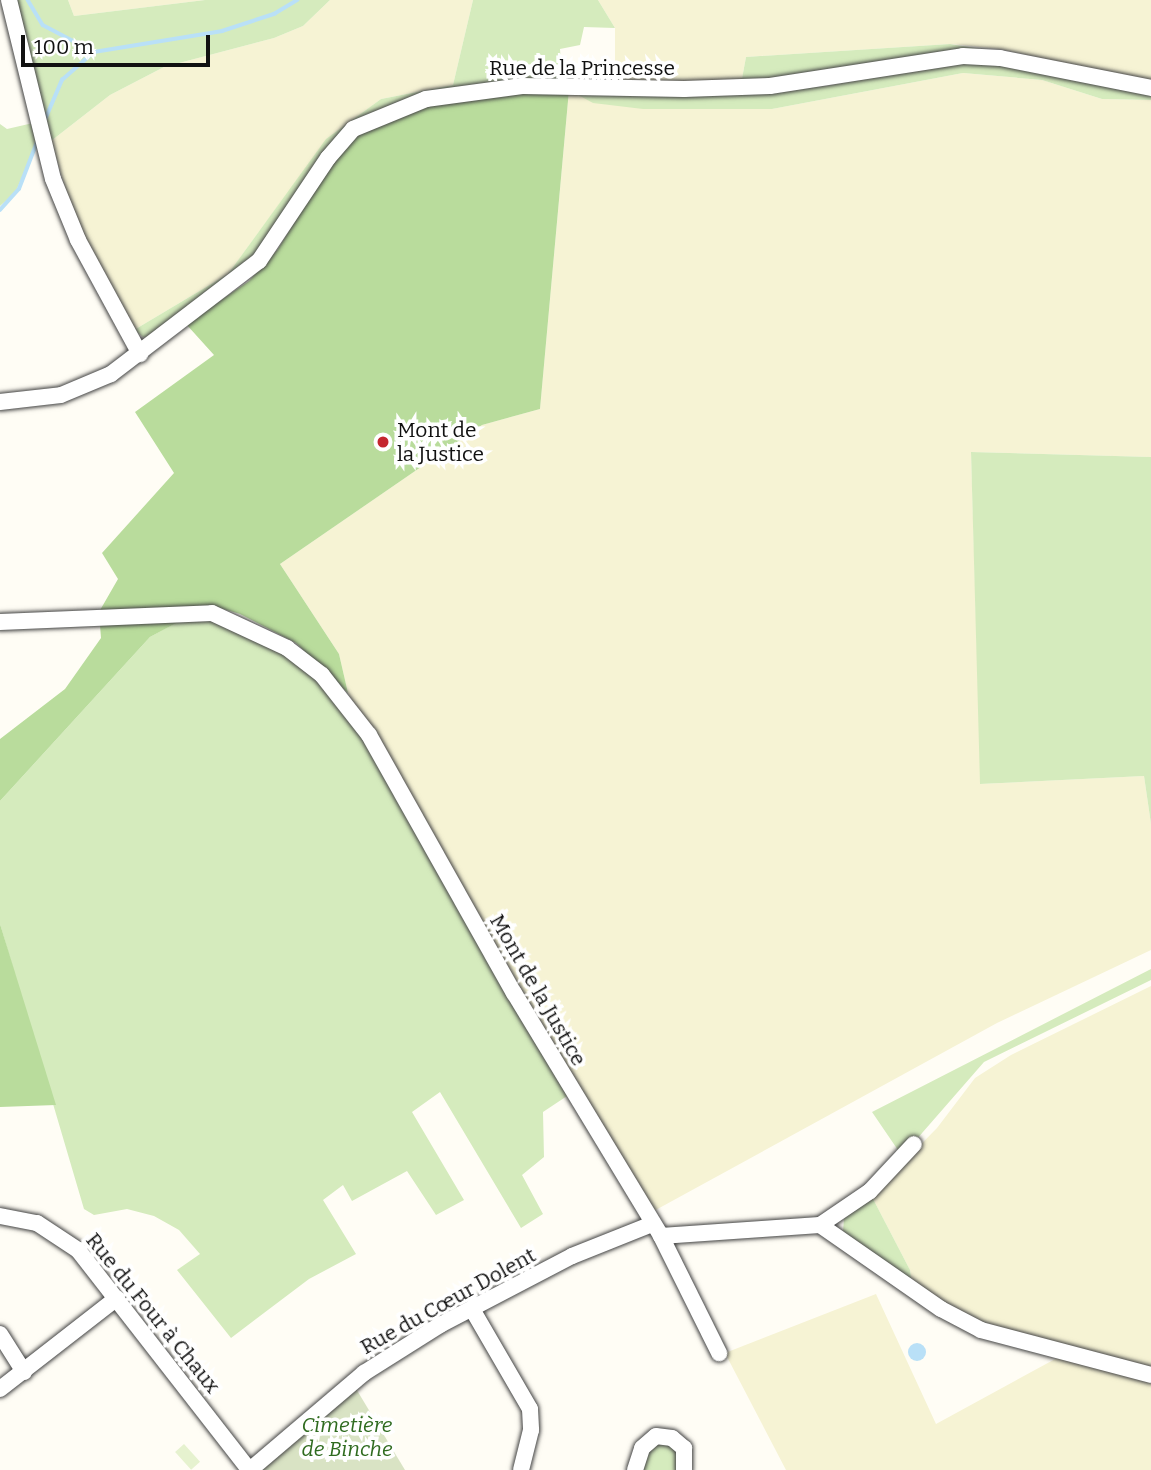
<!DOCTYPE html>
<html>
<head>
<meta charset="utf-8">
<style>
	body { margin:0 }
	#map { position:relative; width:1151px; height:1470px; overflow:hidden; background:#fffdf5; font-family:Bitter,serif }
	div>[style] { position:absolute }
	.farmland>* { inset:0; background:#f6f3d4 }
	.green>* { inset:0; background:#d5ebbd }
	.forest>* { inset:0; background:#b9dc9c }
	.cemetery>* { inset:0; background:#d9e3c4 }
	.pitch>* { inset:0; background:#e6f2cf; transform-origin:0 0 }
	.water>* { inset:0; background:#b9e0f7 }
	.round { border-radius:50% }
	.stream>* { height:3.5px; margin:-1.75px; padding:0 1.75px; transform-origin:1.75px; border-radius:1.75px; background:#b9e0f7 }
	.roads { filter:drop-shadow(0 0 2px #444) drop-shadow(0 0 2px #444) }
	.minor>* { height:16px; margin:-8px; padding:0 8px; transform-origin:8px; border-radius:8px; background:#fff }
	.dots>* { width:19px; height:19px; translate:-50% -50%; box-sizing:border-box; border:4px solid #fff; border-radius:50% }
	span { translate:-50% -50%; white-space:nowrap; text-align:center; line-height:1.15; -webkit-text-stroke:7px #fff; paint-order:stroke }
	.street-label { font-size:21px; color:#111 }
	.poi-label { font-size:21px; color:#111 }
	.left { translate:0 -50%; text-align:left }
	.park-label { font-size:21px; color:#2f6b1f; font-style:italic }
	.scale { position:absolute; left:21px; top:35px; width:189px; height:32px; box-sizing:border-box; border:4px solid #111; border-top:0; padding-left:9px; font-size:21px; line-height:24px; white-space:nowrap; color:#111; -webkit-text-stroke:5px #fff; paint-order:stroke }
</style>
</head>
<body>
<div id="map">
	<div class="farmland">
		<div style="clip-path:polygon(68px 0,205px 0,74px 16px)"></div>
		<div style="clip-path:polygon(330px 0,473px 0,453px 85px,381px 99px,327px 139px,228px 274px,134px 330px,101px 272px,70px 203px,51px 141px,110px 95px,164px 67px,274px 38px,303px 26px)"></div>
		<div style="clip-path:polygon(598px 0,1151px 0,1151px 82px,1000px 49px,950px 44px,746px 57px,741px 84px,615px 80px,615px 28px)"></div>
		<div style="clip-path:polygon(963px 73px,1042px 80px,1102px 99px,1151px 100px,1151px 457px,971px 452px,981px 784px,1144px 776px,1151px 824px,1151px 950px,997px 1023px,652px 1212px,348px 693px,339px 654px,280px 564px,482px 425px,540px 409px,569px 90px,721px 108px,772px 109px)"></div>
		<div style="clip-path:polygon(1151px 986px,1151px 1370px,958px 1315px,912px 1284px,910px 1270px,871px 1195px,937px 1128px,975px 1078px,1011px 1055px)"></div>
		<div style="clip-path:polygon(876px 1294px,936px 1424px,1057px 1358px,1151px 1381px,1151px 1470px,786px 1470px,725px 1353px)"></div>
	</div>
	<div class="green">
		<div style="clip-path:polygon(17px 0,68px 0,74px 16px,205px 0,330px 0,303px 26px,274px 38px,164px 67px,110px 95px,51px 141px)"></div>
		<div style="clip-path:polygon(473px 0,598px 0,615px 28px,584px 27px,580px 45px,560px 49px,562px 79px,409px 99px,250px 266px,155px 337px,143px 337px,134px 330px,228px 274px,326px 139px,381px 99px,453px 85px)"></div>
		<div style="clip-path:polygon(950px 44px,1044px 59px,1010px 55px,741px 84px,746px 57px)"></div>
		<div style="clip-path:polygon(974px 59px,1151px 91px,1151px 100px,1102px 99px,1042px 80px,963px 73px,772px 109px,643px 109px,593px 103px,569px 90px,750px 91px,826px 86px)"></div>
		<div style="clip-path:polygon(33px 123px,39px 140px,15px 193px,0 206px,0 124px,7px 129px)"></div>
		<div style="clip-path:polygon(971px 452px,1151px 457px,1151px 824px,1144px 776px,980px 784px)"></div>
		<div style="clip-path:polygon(194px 613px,267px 641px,317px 673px,348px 712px,570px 1094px,543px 1112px,544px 1157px,522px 1175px,543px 1214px,521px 1228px,440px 1092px,412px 1112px,464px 1200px,436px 1215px,407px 1171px,352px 1201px,343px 1185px,323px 1200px,356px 1254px,309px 1279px,231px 1338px,177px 1270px,200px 1254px,179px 1230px,154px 1216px,127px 1209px,94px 1215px,84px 1209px,0 924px,0 801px,150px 637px)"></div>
		<div style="clip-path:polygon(1151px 969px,1151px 980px,984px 1062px,902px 1156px,872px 1112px)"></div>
		<div style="clip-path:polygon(871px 1195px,910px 1270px,912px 1284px,843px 1231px,844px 1219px)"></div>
		<div style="clip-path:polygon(664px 1441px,678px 1451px,678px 1470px,644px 1470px,643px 1453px)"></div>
	</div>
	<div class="forest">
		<div style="clip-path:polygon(569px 90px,540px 409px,482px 425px,280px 564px,339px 654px,348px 693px,296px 643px,240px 614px,210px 605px,150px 637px,0 801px,0 739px,65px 689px,101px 638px,99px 612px,118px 579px,102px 553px,174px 473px,135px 412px,214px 355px,186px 324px,249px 281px,278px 249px,335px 156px,363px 130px,434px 99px)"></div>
		<div style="clip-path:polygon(0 924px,56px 1105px,0 1107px)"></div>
	</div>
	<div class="cemetery">
		<div style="clip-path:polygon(355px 1387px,405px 1470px,260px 1470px)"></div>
	</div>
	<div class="pitch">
		<div style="left:184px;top:1444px;width:24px;height:12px;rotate:48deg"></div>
	</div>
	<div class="water">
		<div class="round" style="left:908px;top:1343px;width:18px;height:18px"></div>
	</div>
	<div class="stream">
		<div style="left:28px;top:0;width:29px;rotate:59deg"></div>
		<div style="left:43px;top:25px;width:58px;rotate:27.9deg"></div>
		<div style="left:44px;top:122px;width:46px;rotate:-66.8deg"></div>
		<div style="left:62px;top:80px;width:43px;rotate:-41.2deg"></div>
		<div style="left:94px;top:52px;width:130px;rotate:-9.3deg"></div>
		<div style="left:222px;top:31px;width:55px;rotate:-18.1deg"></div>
		<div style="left:274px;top:14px;width:27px;rotate:-31deg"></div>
		<div style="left:0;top:210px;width:28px;rotate:-48deg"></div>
		<div style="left:19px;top:189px;width:50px;rotate:-69deg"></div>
	</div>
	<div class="roads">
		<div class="minor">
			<div style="left:9px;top:0;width:184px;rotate:76.2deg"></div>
			<div style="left:53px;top:179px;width:66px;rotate:67.7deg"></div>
			<div style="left:78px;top:240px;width:130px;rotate:61.5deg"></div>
			<div style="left:0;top:402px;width:61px;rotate:-6.5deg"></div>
			<div style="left:61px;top:395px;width:54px;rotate:-22.8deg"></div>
			<div style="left:111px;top:374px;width:186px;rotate:-37.4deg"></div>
			<div style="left:259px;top:261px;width:124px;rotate:-56.2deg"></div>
			<div style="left:328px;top:158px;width:38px;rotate:-49deg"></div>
			<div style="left:353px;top:129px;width:79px;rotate:-22.3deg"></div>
			<div style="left:426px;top:99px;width:97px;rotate:-7.7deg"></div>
			<div style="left:522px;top:86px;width:162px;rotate:1.1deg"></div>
			<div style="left:684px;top:89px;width:86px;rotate:-2deg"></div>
			<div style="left:770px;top:86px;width:195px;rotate:-8.8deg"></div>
			<div style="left:963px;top:56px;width:37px;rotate:3deg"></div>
			<div style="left:1000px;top:58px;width:154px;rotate:11.2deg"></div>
			<div style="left:0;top:622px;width:212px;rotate:-2.4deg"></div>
			<div style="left:212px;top:613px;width:83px;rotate:25deg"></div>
			<div style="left:287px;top:648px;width:44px;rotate:37.6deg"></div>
			<div style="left:322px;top:675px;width:76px;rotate:51.9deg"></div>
			<div style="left:369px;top:735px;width:296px;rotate:60.7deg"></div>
			<div style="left:514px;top:993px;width:284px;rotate:58.8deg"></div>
			<div style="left:661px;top:1236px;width:131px;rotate:63.6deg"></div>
			<div style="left:0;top:1216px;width:38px;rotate:11deg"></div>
			<div style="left:37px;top:1223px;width:49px;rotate:33.4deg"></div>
			<div style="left:78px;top:1250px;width:279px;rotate:52.1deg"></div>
			<div style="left:820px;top:1225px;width:147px;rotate:34.8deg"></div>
			<div style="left:941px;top:1309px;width:45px;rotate:27.7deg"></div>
			<div style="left:981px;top:1330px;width:176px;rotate:14.8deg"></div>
			<div style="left:661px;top:1236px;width:159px;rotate:-4deg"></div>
			<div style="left:820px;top:1225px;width:60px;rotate:-34.2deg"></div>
			<div style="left:870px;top:1191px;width:64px;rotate:-46.9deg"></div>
			<div style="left:472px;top:1309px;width:116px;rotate:59.9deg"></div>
			<div style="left:530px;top:1409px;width:21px;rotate:87deg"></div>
			<div style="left:531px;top:1430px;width:41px;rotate:104deg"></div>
			<div style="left:0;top:1334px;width:45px;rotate:57.7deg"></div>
			<div style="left:0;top:1389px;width:148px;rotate:-37.9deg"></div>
			<div style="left:250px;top:1470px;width:150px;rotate:-40.4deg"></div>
			<div style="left:364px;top:1373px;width:90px;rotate:-32.3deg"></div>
			<div style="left:440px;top:1325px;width:149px;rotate:-27.6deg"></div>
			<div style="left:572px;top:1256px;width:86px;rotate:-21.8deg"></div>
			<div style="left:635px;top:1470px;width:23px;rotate:-72deg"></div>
			<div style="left:642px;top:1448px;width:18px;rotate:-41deg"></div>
			<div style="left:656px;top:1436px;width:16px;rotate:7deg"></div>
			<div style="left:672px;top:1438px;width:16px;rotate:40deg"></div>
			<div style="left:684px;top:1448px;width:22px;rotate:90deg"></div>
		</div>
	</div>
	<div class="dots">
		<div style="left:383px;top:442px;background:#c4262e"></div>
	</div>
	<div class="street-label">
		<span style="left:582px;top:68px">Rue de la Princesse</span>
		<span style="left:538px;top:990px;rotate:60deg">Mont de la Justice</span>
		<span style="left:448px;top:1301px;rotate:-29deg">Rue du Cœur Dolent</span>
		<span style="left:153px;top:1313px;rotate:51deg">Rue du Four à Chaux</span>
	</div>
	<div class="poi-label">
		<span class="left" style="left:397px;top:442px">Mont de<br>la Justice</span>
	</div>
	<div class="park-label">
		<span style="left:347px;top:1437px">Cimetière<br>de Binche</span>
	</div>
	<div class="scale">100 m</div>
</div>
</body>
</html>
